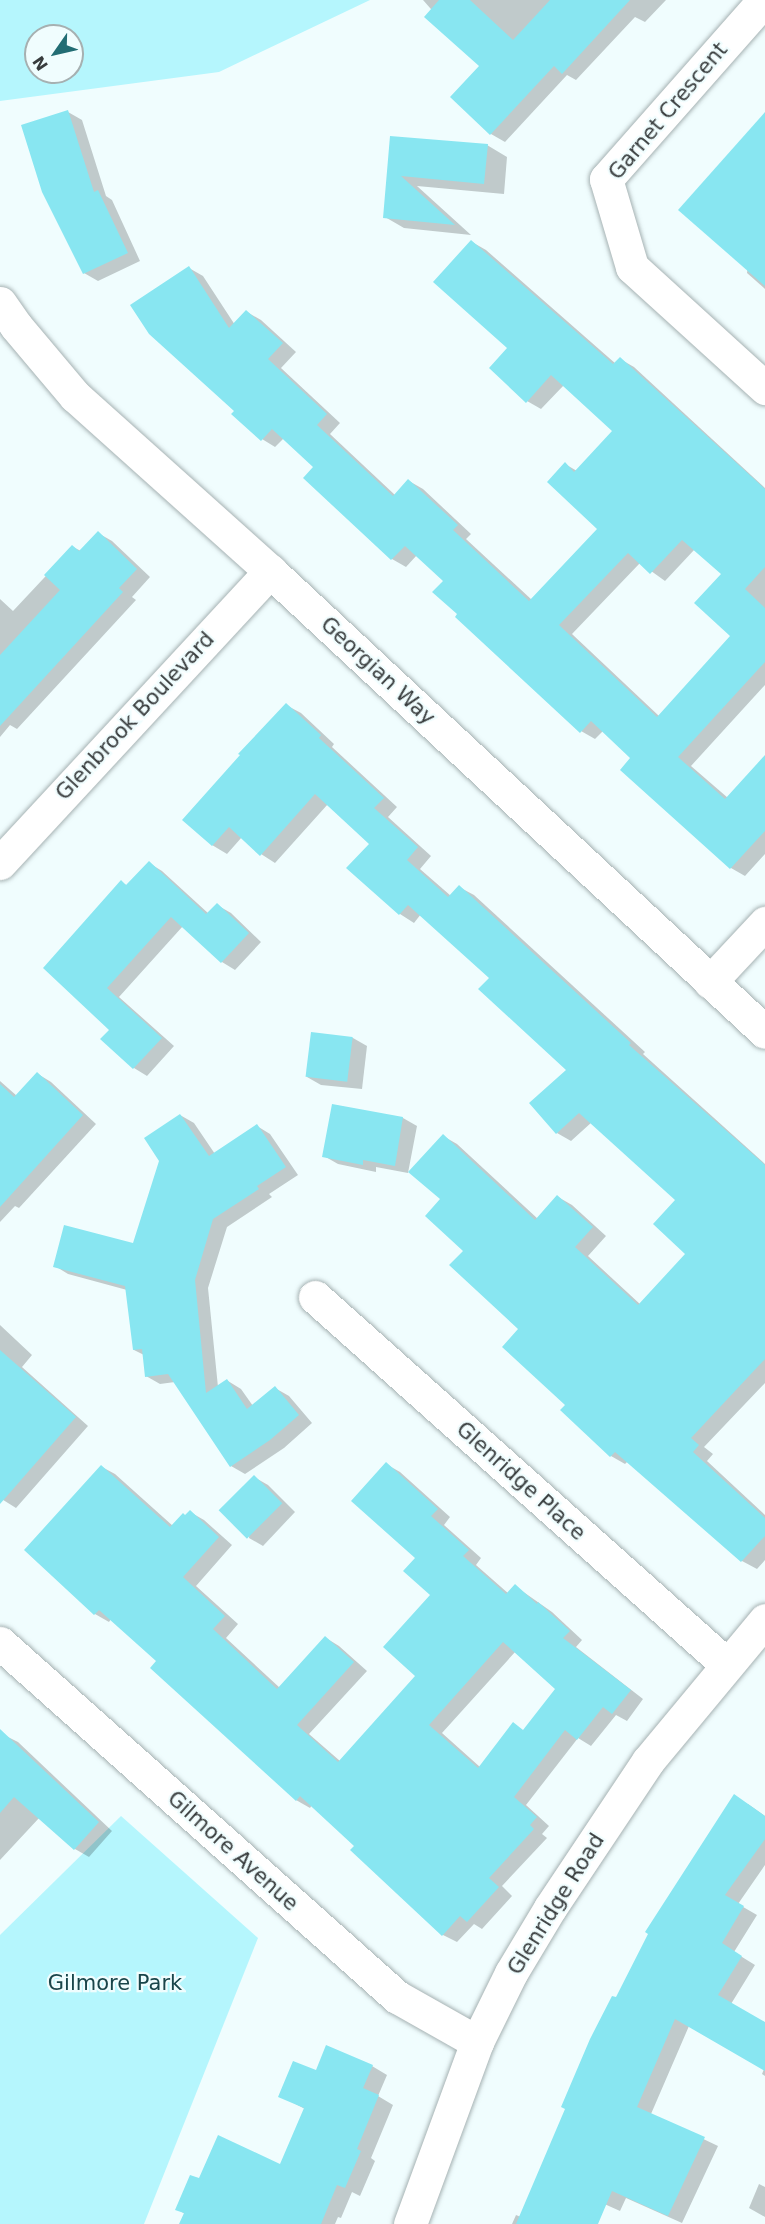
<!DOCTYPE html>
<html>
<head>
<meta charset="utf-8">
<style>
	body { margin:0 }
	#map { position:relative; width:765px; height:2224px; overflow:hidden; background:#f0fdfe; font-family:"DejaVu Sans",sans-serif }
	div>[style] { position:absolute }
	.green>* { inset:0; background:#b5f6fd }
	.shadow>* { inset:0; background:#0003 }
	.building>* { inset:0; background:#88e6f1; transform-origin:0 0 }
	.roads { filter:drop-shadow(0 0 2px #a6b2b3) drop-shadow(0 0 2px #a6b2b3) }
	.street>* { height:33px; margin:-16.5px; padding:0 16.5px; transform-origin:16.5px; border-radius:16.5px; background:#fff }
	.secondary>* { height:33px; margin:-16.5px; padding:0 16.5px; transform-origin:16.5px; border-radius:16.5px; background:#fff }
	span { translate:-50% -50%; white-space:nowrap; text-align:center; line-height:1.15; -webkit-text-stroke:4.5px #f0fdfe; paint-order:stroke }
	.street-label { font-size:21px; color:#383c3d }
	.park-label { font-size:21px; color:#19454a }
	.north { position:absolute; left:24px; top:24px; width:60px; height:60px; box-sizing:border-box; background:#f0fdfe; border:2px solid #a6b0b1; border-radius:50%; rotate:236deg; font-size:16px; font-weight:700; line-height:24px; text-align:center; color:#383c3d }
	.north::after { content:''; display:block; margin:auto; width:21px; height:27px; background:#226d74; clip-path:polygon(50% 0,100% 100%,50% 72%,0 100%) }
</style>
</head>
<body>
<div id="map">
	<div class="green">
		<div style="clip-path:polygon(evenodd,0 0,370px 0,219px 72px,0 101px,0 0,36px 36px,72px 36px,72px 72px,36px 72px,36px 36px)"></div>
		<div style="clip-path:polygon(121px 1816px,258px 1938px,144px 2224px,0 2224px,0 1935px)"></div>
	</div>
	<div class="shadow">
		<div style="clip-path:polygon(423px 0,666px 0,645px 22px,635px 17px,576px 80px,567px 75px,505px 142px,491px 134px,452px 97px,481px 66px)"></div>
		<div style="clip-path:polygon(68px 112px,82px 120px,106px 196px,112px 200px,140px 261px,98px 281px,84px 273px)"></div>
		<div style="clip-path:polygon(765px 114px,765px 289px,747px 273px)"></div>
		<div style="clip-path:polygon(392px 137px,487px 145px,507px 157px,504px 194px,417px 186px,471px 235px,404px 228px,385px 217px)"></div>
		<div style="clip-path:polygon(evenodd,472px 242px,486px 250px,616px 364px,620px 359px,634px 367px,765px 488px,765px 685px,691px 766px,728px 798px,765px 757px,765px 854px,745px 876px,731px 868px,632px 758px,603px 731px,595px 739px,581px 731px,445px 580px,417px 555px,406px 567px,392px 559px,305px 477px,315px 467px,284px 438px,275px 447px,262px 439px,236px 411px,189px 268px,203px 276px,235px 325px,247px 312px,261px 320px,296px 352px,281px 368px,340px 423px,330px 434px,395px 495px,409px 481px,423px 489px,471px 534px,466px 539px,532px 600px,599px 529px,565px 464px,577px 471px,614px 431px,564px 385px,541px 409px,527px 401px,472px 242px,695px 549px,723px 574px,732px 636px,659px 716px,572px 634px,640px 563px,665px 581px,695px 549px)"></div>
		<div style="clip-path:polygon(98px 533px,112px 541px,150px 577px,132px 597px,136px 600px,17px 729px,10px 725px,0 737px,0 599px,13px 611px,73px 547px,81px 551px)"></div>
		<div style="clip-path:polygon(286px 705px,301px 713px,334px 744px,332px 747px,397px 807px,388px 817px,431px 856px,420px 869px,451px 896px,459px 887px,474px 895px,645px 1052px,643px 1054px,765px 1164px,765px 1383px,704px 1447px,713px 1454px,707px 1461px,765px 1515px,765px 1560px,757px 1569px,742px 1561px,628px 1461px,625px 1464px,611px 1456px,567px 1405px,520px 1329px,465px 1251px,442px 1199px,443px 1136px,457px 1144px,538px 1219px,558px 1197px,572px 1205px,606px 1236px,588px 1256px,641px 1305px,687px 1254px,677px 1200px,592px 1122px,571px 1141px,557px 1133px,568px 1070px,491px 978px,421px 914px,414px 923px,400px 914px,371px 844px,328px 804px,275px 863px,261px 854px,242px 837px,227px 854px,212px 845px)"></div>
		<div style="clip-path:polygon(149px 863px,162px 871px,209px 914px,217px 905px,231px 913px,261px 942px,235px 970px,222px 962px,183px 926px,119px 997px,174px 1046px,147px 1076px,134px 1068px,111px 1029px,45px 968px,121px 882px,128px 886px)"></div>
		<div style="clip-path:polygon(312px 1034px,353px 1038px,367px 1046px,362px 1089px,321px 1085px,307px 1077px)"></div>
		<div style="clip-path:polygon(38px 1074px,51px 1082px,96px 1124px,19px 1208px,15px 1206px,0 1222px,0 1081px,17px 1096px)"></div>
		<div style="clip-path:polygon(334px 1105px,403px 1118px,417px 1126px,408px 1173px,376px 1167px,376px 1172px,338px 1164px,324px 1156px)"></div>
		<div style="clip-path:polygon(180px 1115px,194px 1123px,215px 1154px,257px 1126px,270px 1134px,298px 1175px,269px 1194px,272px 1197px,227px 1227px,208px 1288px,218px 1387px,228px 1381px,241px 1389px,253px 1406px,275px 1388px,289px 1396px,312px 1423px,284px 1448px,245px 1474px,231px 1466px,175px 1382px,160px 1384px,146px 1376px,144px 1355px,134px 1350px,127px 1290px,68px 1274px,55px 1266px,134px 1245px)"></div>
		<div style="clip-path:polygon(0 1325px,32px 1355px,22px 1367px,88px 1426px,16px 1508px,0 1498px)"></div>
		<div style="clip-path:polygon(evenodd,386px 1464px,400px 1472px,450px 1517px,444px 1525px,481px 1558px,476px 1565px,509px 1594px,515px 1586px,552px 1612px,582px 1640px,576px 1647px,643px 1699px,627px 1721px,616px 1715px,591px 1746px,578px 1738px,526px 1805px,549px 1826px,542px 1834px,547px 1838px,502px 1886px,512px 1896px,482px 1929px,474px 1924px,457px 1942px,443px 1935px,352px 1850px,357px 1845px,312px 1805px,310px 1808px,296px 1800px,158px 1661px,111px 1619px,109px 1622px,95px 1614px,27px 1550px,102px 1467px,115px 1474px,173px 1526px,190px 1512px,204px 1520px,232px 1545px,196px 1586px,238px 1624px,226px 1638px,280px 1688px,326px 1638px,339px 1646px,367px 1671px,309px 1734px,340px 1761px,417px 1676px,432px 1595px,386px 1464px,516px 1651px,557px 1689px,524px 1731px,513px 1724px,480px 1767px,442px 1733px,516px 1651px)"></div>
		<div style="clip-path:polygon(254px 1477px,268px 1485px,295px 1512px,263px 1546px,249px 1538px)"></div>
		<div style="clip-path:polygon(4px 1735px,18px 1742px,112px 1831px,89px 1857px,75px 1849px,40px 1817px,0 1860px,0 1739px)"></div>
		<div style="clip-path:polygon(748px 1804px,765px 1816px,765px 1865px,738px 1904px,757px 1915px,734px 1952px,755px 1965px,731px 2004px,765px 2024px,765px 2076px,762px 2074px,764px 2069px,689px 2026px,651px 2114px,718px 2146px,682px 2223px,626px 2198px,620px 2211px,600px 2202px,591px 2224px,512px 2224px,516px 2215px,521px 2217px,616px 1999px)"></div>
		<div style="clip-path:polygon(372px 2066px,387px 2075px,378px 2096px,393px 2105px,371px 2158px,375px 2161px,360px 2196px,352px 2192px,341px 2218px,338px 2217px,335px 2224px,191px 2224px,185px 2214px,177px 2209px,199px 2180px,281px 2166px,305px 2109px,280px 2096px,317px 2072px)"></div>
		<div style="clip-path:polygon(759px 2184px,765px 2187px,765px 2217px,749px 2208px)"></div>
	</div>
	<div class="building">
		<div style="clip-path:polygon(439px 0,470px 0,513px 40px,550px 0,630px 0,562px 74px,554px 66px,490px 135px,450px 97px,479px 66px,424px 17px)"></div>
		<div style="clip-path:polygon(68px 110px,94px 192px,98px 190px,128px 253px,83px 274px,42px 192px,21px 125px)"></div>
		<div style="clip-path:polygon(765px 112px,765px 286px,678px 210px)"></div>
		<div style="clip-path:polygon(390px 136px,488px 144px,484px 184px,401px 176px,455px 225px,383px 218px)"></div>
		<div style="clip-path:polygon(evenodd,471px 240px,613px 364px,620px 357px,765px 489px,765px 567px,745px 589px,765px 608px,765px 662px,678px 757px,725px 799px,765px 755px,765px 831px,730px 869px,620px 770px,630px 758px,591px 721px,580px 733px,455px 617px,457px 614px,432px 592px,443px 581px,405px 546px,391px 560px,303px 478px,313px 467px,272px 429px,261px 441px,231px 414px,234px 411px,149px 334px,130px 305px,189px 266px,229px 328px,246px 310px,283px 343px,268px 359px,327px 414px,317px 425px,393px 496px,408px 479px,458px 525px,453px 530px,529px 601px,597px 529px,547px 482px,565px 462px,574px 472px,612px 431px,551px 375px,526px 403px,489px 368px,507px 348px,433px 282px,471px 240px,682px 540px,721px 574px,694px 603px,730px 636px,657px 717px,559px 625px,628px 553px,650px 574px,682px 540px)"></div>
		<div style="clip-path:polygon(98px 531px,137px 569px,119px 588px,123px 592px,0 726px,0 655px,60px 590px,44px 575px,72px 545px,79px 551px)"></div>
		<div style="clip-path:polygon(286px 703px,321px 735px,319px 738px,384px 798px,374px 808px,418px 847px,407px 860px,448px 897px,459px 885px,631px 1043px,629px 1045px,765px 1165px,765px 1359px,691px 1438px,699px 1445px,693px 1452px,765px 1518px,765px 1536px,741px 1562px,615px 1452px,610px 1457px,560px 1410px,565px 1405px,502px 1347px,518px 1329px,449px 1265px,463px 1251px,425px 1216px,440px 1199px,408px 1172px,443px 1134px,535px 1220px,557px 1195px,593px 1227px,575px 1247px,638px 1305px,685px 1254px,653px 1224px,675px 1200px,579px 1113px,556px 1134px,529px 1103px,566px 1070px,478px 989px,489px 978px,408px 905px,399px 915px,346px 868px,369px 844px,315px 794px,260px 856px,229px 827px,212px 846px,182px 820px,240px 755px,238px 754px)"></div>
		<div style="clip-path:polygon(149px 861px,206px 914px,217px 903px,249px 933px,221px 963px,171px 917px,107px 988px,162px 1038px,133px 1069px,100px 1039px,109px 1030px,43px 968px,121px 880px,126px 885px)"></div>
		<div style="left:311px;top:1032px;width:42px;height:45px;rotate:7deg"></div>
		<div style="clip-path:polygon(37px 1072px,83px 1115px,0 1207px,0 1084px,14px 1097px)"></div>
		<div style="clip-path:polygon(332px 1104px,403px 1117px,395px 1166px,363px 1160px,363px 1165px,322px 1157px)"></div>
		<div style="clip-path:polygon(180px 1114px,209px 1156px,257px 1124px,286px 1167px,257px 1186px,259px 1189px,213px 1219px,195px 1280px,206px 1393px,227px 1379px,247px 1409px,275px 1386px,299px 1415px,270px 1440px,230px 1467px,168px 1374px,145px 1377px,142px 1349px,133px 1350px,125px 1286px,53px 1267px,64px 1225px,133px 1243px,159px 1161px,144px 1138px)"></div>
		<div style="clip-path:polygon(0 1350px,76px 1417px,0 1504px)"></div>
		<div style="clip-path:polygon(evenodd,386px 1462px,438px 1509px,431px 1516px,469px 1550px,463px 1556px,506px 1594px,515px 1584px,537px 1604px,538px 1602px,570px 1631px,563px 1638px,631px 1690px,612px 1714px,603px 1707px,577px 1740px,565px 1730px,514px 1797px,537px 1817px,530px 1825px,534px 1829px,489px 1878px,499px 1887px,467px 1922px,460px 1916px,442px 1936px,350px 1850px,354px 1846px,300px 1796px,296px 1801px,150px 1668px,156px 1661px,99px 1610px,94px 1615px,24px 1550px,101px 1465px,170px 1527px,183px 1513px,185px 1515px,190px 1510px,219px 1537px,183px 1577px,225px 1616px,213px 1629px,277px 1689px,325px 1636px,354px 1662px,297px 1725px,338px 1762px,415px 1676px,383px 1647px,430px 1595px,403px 1571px,415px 1558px,351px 1501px,386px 1462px,503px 1642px,555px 1689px,523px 1730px,513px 1722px,478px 1768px,429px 1725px,503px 1642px)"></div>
		<div style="left:254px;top:1475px;width:40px;height:50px;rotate:45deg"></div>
		<div style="clip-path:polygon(0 1729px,99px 1822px,74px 1850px,14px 1797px,0 1813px)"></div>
		<div style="clip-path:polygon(734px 1794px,765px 1816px,765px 1839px,725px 1895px,744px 1906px,722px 1943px,742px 1956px,718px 1995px,765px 2022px,765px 2071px,675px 2019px,637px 2107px,705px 2137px,668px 2216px,612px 2191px,598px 2224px,516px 2224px,565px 2109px,561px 2107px,590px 2039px,612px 1996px,616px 1997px,648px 1934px,645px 1932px)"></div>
		<div style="clip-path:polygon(326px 2045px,373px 2065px,363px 2088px,379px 2095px,357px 2149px,361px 2151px,345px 2188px,337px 2185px,321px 2224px,179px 2224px,184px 2213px,175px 2210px,190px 2175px,199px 2178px,218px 2135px,280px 2164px,304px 2108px,278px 2097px,293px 2061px,316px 2070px)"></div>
	</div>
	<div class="roads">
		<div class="street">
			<div style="left:764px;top:0;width:239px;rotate:131.4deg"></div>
			<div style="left:606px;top:179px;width:92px;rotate:73.5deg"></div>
			<div style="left:632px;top:267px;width:180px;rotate:42.3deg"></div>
			<div style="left:710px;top:982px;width:81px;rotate:-47deg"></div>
			<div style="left:315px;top:1297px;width:551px;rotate:41.76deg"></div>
			<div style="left:0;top:1643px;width:532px;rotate:41.72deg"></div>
			<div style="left:397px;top:1997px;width:92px;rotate:29.4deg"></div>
			<div style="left:410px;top:2224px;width:194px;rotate:-69.8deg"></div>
			<div style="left:477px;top:2042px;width:77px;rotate:-63.8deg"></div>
			<div style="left:511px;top:1973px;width:76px;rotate:-59deg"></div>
			<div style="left:550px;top:1908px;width:177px;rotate:-56.3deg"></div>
			<div style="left:648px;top:1761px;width:183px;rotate:-50.3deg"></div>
		</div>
		<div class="secondary">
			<div style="left:0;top:303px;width:28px;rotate:55deg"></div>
			<div style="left:16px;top:326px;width:92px;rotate:49.9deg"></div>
			<div style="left:75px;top:396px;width:262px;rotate:41.9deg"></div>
			<div style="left:270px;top:571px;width:676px;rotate:42.96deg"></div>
			<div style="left:0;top:863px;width:398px;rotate:-47.2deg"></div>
		</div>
	</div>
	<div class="street-label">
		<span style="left:668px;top:111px;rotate:-50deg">Garnet Crescent</span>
		<span style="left:378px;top:671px;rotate:43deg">Georgian Way</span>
		<span style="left:135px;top:716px;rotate:-47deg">Glenbrook Boulevard</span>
		<span style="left:521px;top:1481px;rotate:42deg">Glenridge Place</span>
		<span style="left:233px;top:1851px;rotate:42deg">Gilmore Avenue</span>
		<span style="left:556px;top:1904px;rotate:-58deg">Glenridge Road</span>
	</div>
	<div class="park-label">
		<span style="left:115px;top:1983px">Gilmore Park</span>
	</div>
	<div class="north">N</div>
</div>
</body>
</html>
